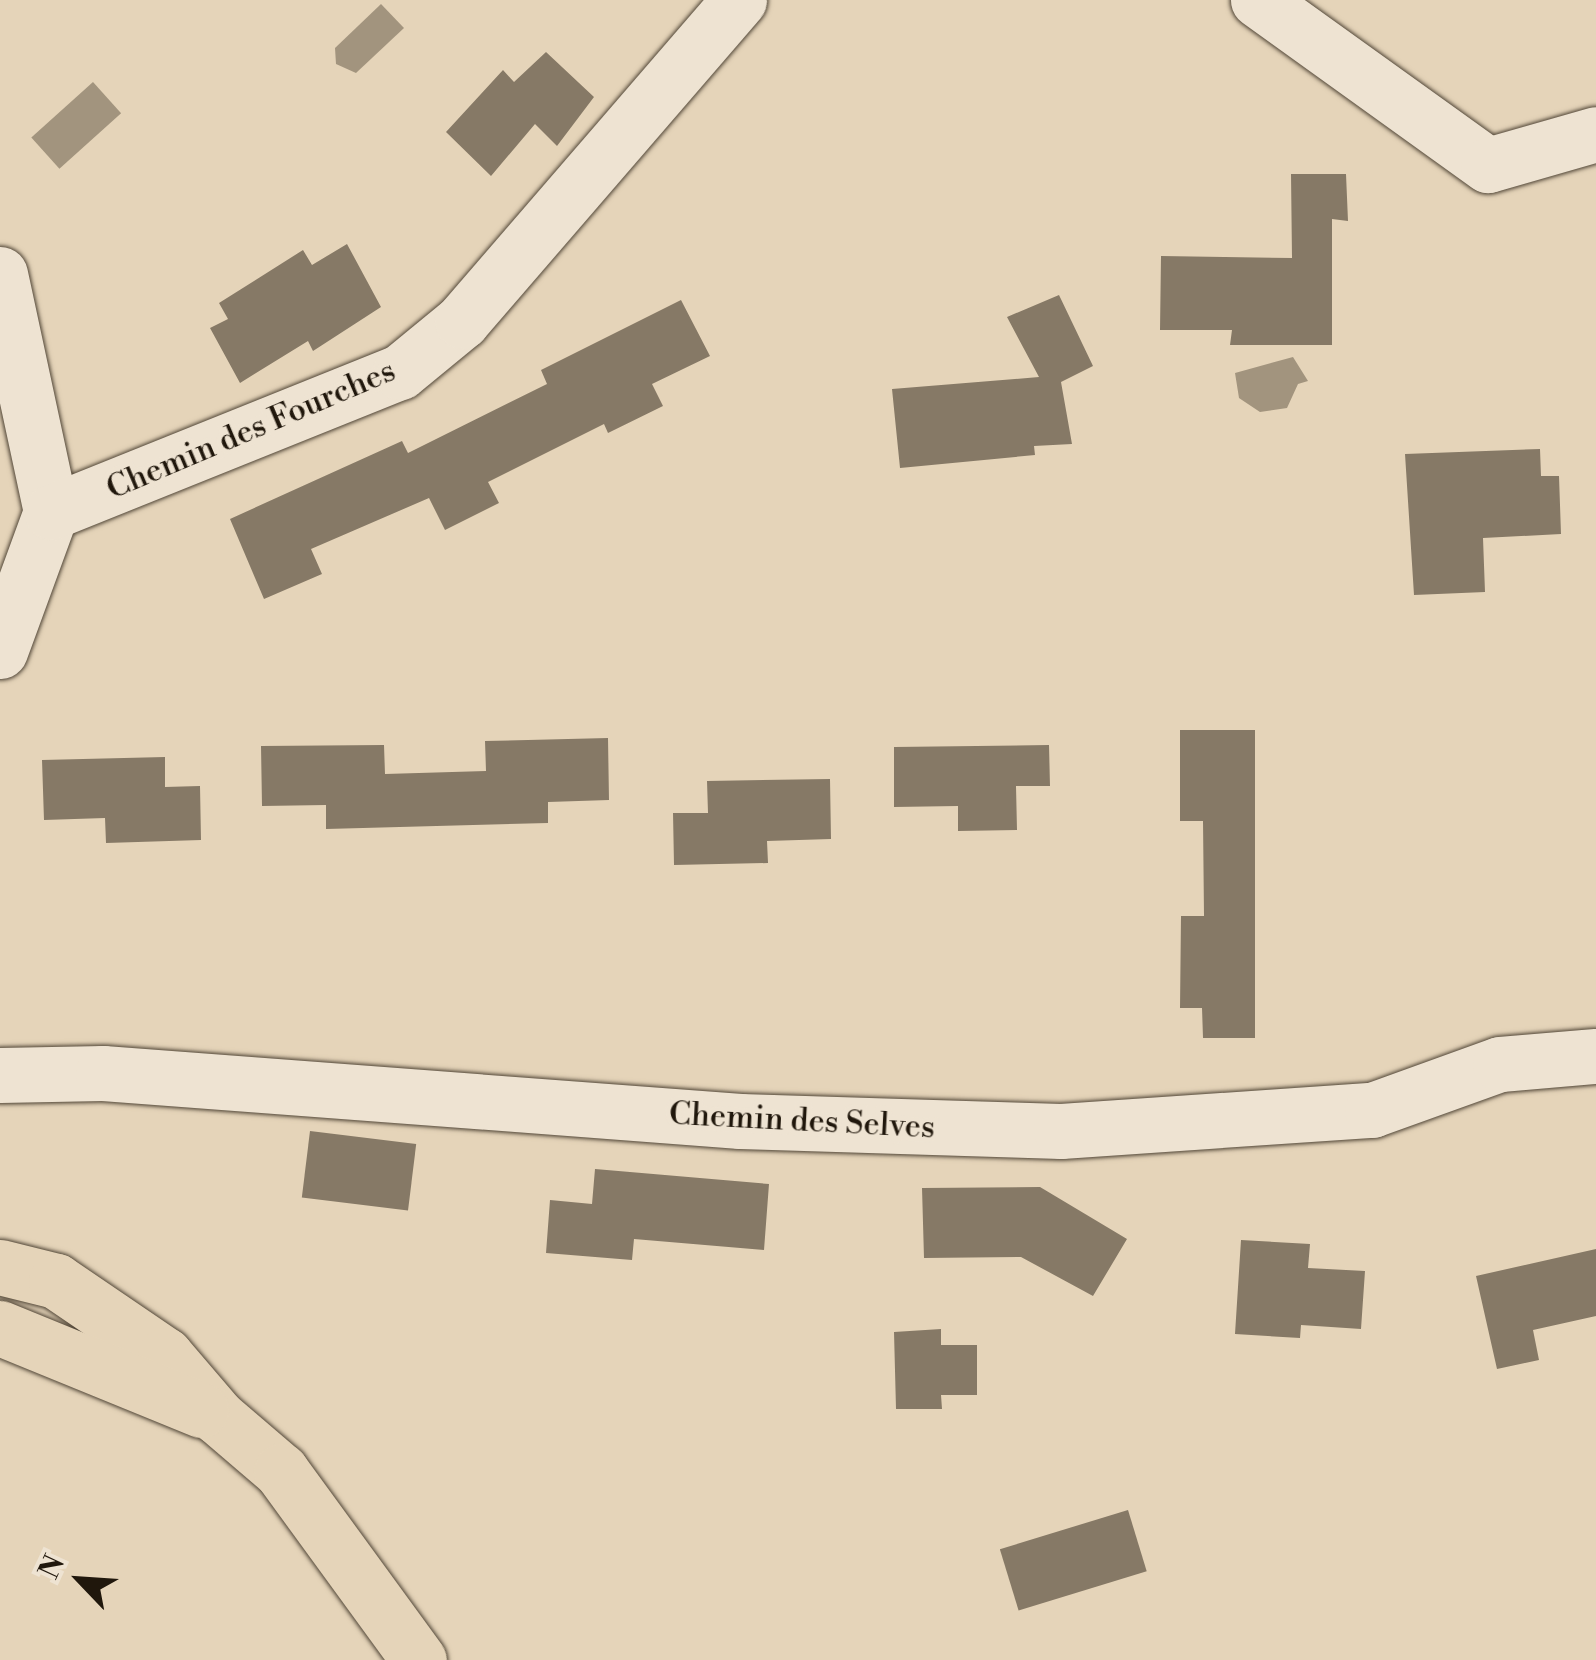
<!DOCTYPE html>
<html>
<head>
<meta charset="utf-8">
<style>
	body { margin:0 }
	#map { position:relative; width:1596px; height:1660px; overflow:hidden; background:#e5d4b9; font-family:"Libre Bodoni",serif }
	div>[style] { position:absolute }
	.water>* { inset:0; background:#a2947e; transform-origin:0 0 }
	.building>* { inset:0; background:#867966; transform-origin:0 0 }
	.roads { filter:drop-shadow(0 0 2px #514637) drop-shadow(0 0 2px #514637) }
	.minor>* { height:55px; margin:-27.5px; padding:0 27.5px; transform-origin:27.5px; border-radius:27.5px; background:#eee3d2 }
	.major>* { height:55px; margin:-27.5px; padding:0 27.5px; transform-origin:27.5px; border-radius:27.5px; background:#e5d4b9 }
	span { translate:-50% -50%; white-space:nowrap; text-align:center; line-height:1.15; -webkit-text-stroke:10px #eee3d2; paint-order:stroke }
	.street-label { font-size:32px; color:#20170c }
	.north { position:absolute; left:30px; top:1530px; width:100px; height:100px; -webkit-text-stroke:8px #eee3d2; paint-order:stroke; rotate:295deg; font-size:28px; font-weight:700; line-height:40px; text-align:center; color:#20170c }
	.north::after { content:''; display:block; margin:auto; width:35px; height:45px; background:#20170c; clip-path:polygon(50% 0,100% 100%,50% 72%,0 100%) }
</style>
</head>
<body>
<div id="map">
	<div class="water">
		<div style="clip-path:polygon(381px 4px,404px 28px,356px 73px,336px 64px,335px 48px)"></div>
		<div style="left:93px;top:82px;width:42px;height:83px;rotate:48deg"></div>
		<div style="clip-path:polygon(1293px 357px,1308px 381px,1298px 384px,1287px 408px,1260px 412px,1239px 398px,1235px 373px)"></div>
	</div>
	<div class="building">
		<div style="clip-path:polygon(546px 52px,594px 97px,557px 146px,535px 124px,491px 176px,446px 132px,503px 70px,514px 82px)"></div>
		<div style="clip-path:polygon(1291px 174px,1346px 174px,1348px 221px,1332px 219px,1332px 345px,1230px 345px,1232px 330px,1160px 330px,1161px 256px,1292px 258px)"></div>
		<div style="clip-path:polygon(347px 244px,381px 307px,313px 351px,308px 341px,240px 383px,210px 328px,228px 319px,219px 303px,303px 250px,312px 265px)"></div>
		<div style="clip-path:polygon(1059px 295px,1093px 366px,1061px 382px,1072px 444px,1034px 446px,1035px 455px,900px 468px,892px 389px,1039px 377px,1007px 317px)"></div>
		<div style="clip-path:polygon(681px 300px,710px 356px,652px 384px,663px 406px,608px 433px,604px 424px,488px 482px,499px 503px,445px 530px,429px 498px,311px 549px,322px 574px,264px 599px,230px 519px,402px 441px,408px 453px,547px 384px,541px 370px)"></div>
		<div style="clip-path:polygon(1540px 449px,1541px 476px,1559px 476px,1561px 534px,1483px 538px,1485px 592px,1414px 595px,1405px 454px)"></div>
		<div style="clip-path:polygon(1180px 730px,1255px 730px,1255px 1038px,1203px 1038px,1202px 1008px,1180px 1008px,1181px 916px,1204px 916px,1203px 821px,1180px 821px)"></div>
		<div style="clip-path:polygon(608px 738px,609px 800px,548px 802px,548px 823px,326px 829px,326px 805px,262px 806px,261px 746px,384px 745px,385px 774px,486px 771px,485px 741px)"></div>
		<div style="clip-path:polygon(1049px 745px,1050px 786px,1016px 786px,1017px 830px,958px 831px,958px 806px,894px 807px,894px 747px)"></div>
		<div style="clip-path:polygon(165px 757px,165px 787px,200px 786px,201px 840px,106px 843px,105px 818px,44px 820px,42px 760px)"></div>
		<div style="clip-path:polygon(830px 779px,831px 839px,767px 841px,768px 863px,674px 865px,673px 813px,708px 813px,707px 781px)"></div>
		<div style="left:310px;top:1131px;width:107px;height:67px;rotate:7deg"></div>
		<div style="clip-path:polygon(595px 1169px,769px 1184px,764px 1250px,634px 1239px,632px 1260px,546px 1253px,550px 1200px,592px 1204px)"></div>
		<div style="clip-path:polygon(1040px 1187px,1127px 1239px,1093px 1296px,1021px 1257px,924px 1258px,922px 1188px)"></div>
		<div style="clip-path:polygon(1241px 1240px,1310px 1244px,1308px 1268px,1365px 1271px,1361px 1329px,1301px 1325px,1300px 1338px,1235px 1334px)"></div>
		<div style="clip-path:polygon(1596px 1249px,1596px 1316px,1533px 1330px,1539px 1360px,1497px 1369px,1476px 1276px)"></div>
		<div style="clip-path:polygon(941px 1329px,941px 1345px,977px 1345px,977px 1395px,941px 1395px,942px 1409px,896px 1409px,894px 1332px)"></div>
		<div style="left:1128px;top:1510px;width:64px;height:134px;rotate:73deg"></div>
	</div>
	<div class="roads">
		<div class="minor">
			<div style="left:1258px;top:0;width:283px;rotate:35.7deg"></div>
			<div style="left:1488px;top:165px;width:112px;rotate:-16deg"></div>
			<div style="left:0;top:274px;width:243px;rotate:77.9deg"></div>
			<div style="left:0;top:651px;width:148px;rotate:-69.9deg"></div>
			<div style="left:51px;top:512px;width:376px;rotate:-21.9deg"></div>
			<div style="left:400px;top:372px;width:80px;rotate:-39.4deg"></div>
			<div style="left:462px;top:321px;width:424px;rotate:-49.2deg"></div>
			<div style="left:0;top:1075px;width:103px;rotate:-1.1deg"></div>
			<div style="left:103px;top:1073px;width:639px;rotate:4.31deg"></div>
			<div style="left:740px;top:1121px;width:321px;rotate:1.8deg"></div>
			<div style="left:1061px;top:1131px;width:312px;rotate:-3.9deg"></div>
			<div style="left:1372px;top:1110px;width:136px;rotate:-19.8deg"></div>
			<div style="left:1500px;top:1064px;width:96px;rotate:-4.8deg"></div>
		</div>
		<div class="major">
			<div style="left:0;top:1267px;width:58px;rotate:14deg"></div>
			<div style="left:56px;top:1281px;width:132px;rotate:34.2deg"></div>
			<div style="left:165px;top:1355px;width:82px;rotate:49.5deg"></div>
			<div style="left:218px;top:1417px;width:83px;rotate:40.6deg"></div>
			<div style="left:281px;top:1471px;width:234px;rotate:53.9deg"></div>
			<div style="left:0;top:1328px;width:217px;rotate:22.2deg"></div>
		</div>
	</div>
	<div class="street-label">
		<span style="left:251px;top:430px;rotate:-23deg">Chemin des Fourches</span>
		<span style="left:802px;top:1121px;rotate:3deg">Chemin des Selves</span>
	</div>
	<div class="north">N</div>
</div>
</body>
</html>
